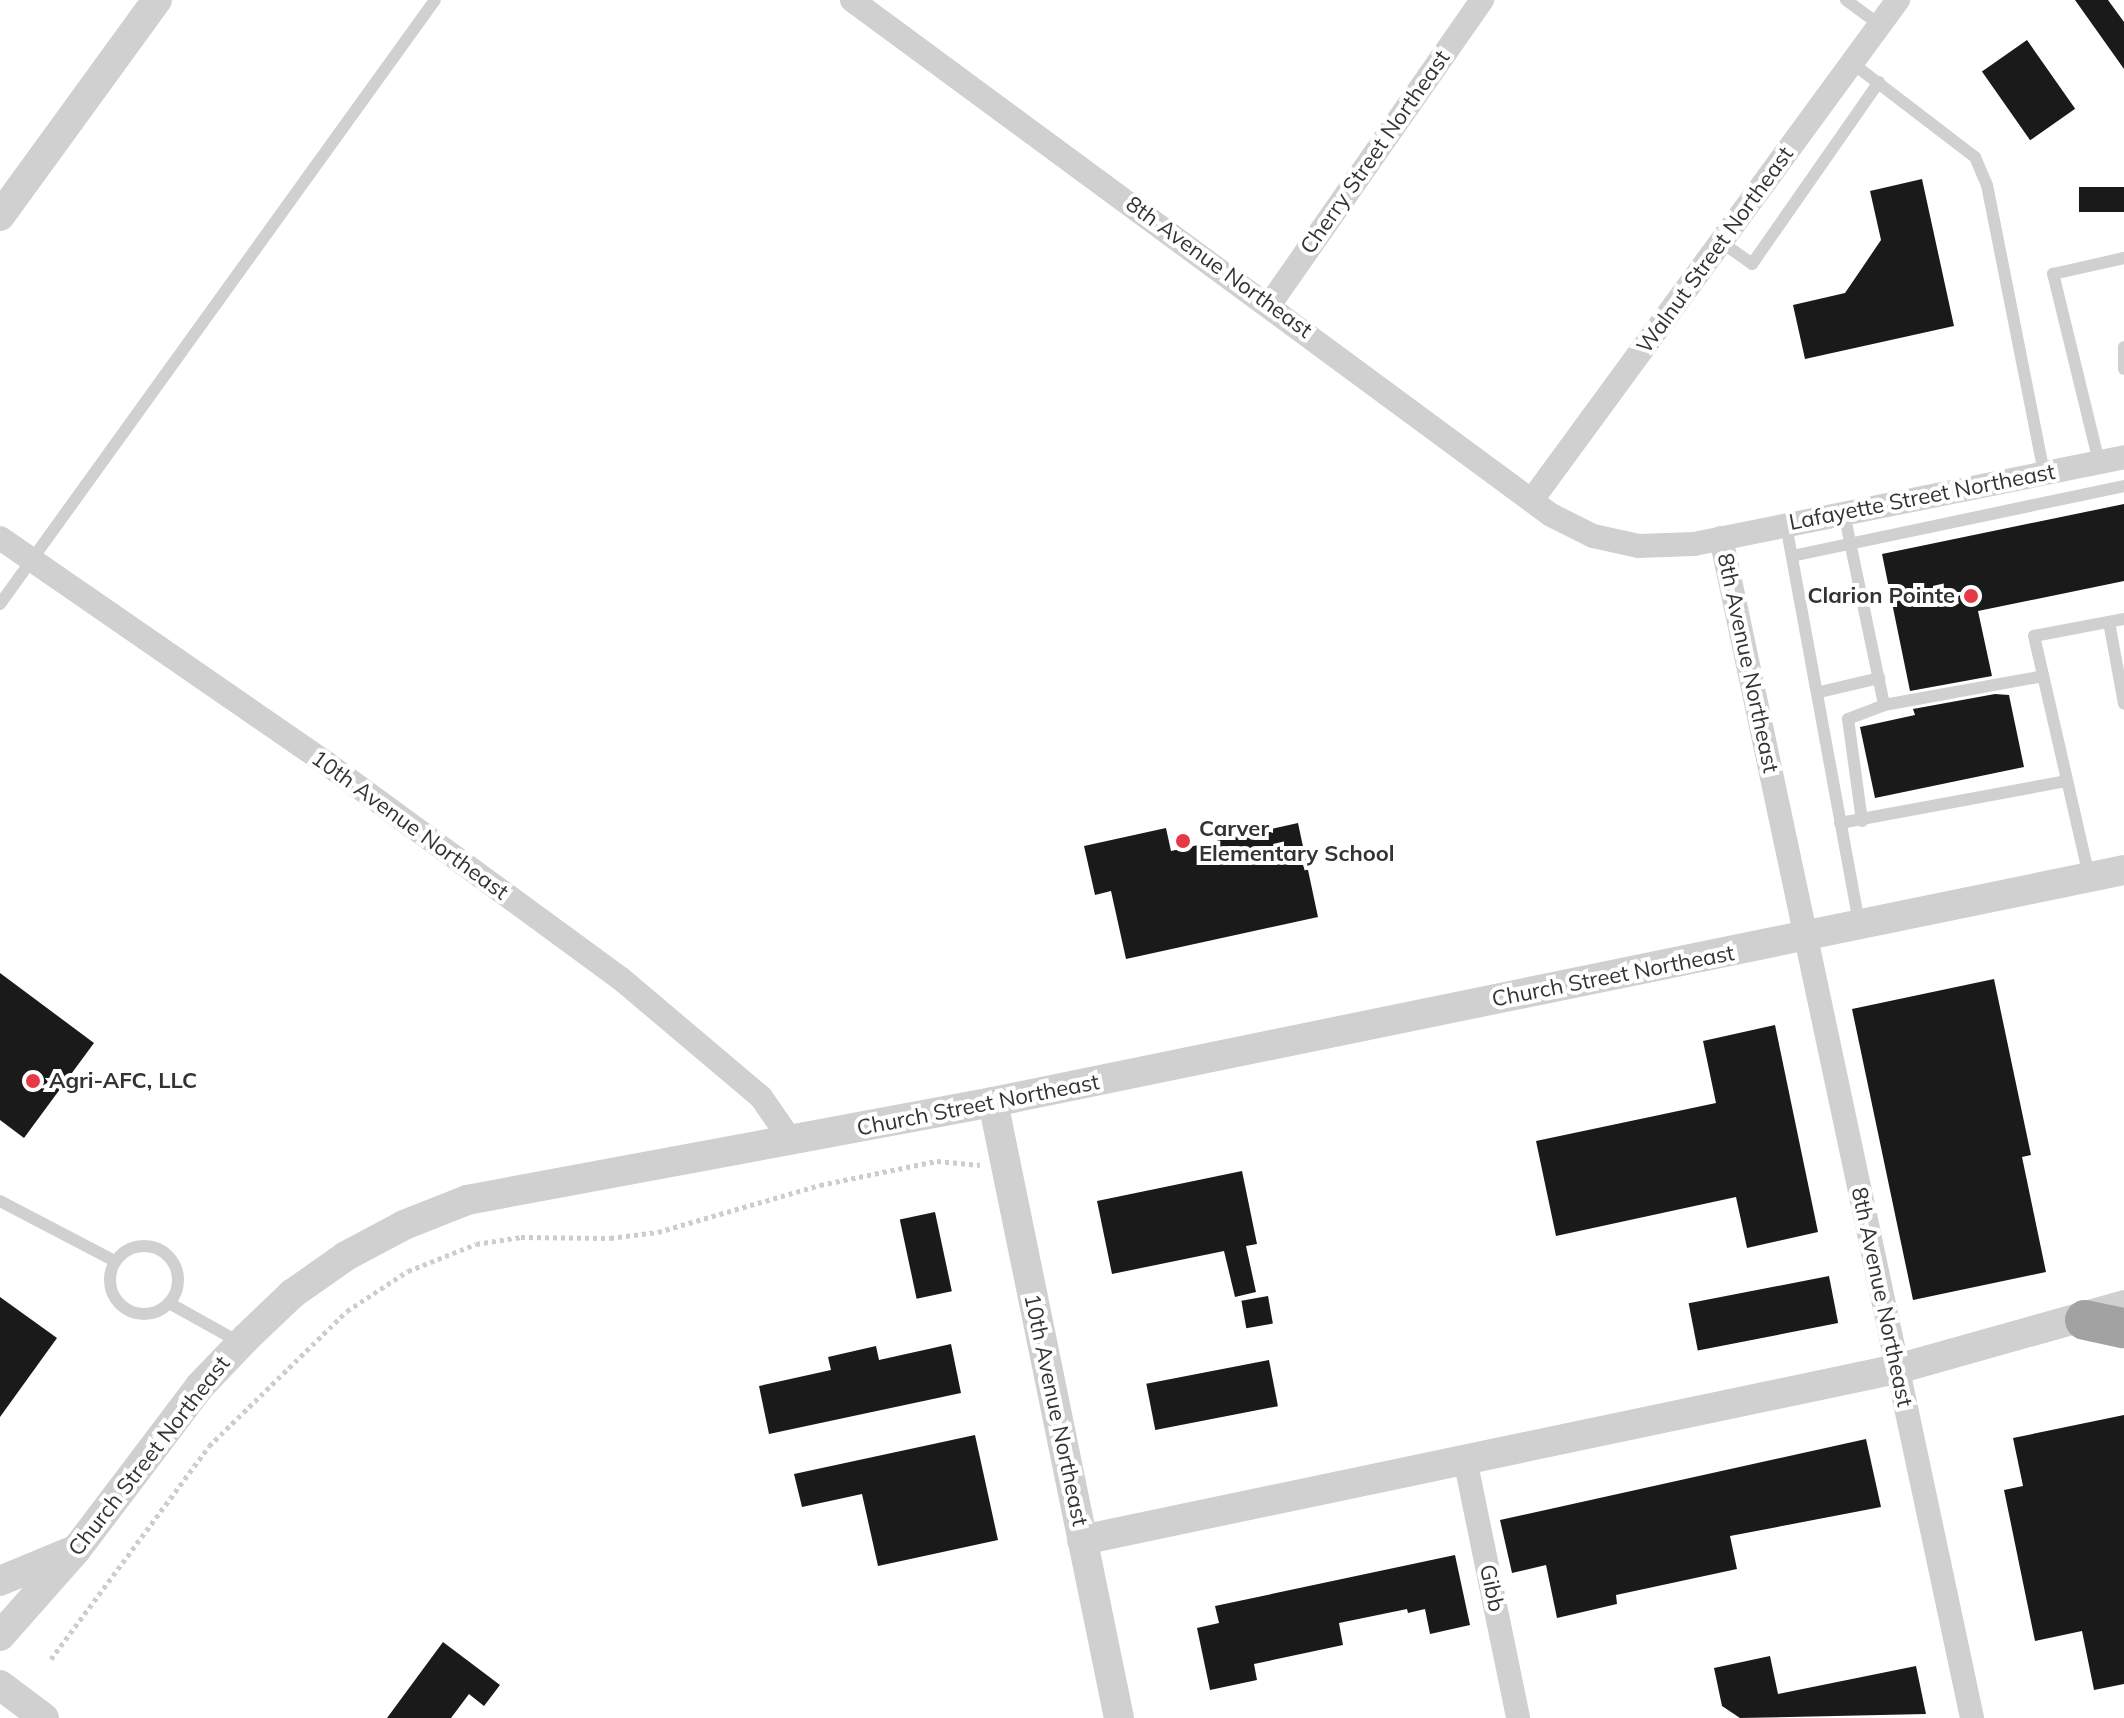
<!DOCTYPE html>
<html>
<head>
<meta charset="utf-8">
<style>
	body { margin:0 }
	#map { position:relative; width:2124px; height:1718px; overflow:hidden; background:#fff; font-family:Mulish,sans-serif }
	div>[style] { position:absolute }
	.building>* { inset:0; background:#1a1a1a; transform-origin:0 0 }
	.path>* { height:5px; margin-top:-2.5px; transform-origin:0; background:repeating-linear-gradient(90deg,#cdcdcd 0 4px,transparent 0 8px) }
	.service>* { height:12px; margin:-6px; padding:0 6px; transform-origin:6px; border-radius:6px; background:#d0d0d0 }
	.service>.ring { margin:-6px; padding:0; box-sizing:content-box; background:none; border:12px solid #d0d0d0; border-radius:50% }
	.minor>* { height:24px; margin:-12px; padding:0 12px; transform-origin:12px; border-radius:12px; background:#d0d0d0 }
	.tertiary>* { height:30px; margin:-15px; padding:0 15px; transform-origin:15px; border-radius:15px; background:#d0d0d0 }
	.trunk>* { height:40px; margin:-20px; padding:0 20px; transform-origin:20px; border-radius:20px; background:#a2a2a2 }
	.dots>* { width:22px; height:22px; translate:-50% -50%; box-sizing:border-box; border:4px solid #fff; border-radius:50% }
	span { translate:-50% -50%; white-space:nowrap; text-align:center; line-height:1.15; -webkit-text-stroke:8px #fff; paint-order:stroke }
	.street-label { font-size:22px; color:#333 }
	.poi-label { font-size:22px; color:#333; font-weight:700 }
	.right { translate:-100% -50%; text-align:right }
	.left { translate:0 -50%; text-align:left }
</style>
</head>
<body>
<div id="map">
	<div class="building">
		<div style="clip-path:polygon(2075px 0,2108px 0,2124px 22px,2124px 69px)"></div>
		<div style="left:2027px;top:40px;width:84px;height:55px;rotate:55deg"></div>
		<div style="clip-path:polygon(1922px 179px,1954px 326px,1805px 359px,1793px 305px,1845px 293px,1860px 271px,1881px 240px,1870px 191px)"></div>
		<div style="left:2124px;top:187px;width:25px;height:45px;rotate:90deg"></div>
		<div style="clip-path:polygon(2124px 504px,2124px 581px,1978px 611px,1992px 676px,1910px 691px,1882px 554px)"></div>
		<div style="clip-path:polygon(1995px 694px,2009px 695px,2024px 767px,1875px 798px,1860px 727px,1915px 715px,1913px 709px)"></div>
		<div style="clip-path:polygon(1298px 823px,1318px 917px,1126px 959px,1111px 891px,1095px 895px,1084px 846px,1166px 828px,1171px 851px)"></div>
		<div style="clip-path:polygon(0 973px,94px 1043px,24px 1138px,0 1120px)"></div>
		<div style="clip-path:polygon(1994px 979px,2031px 1155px,2022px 1157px,2046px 1272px,1913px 1300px,1852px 1009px)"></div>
		<div style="clip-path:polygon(1775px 1025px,1818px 1232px,1747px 1248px,1736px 1197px,1556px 1236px,1536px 1141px,1716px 1103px,1703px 1041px)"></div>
		<div style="clip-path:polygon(1242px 1171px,1257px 1244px,1246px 1246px,1256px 1292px,1235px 1297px,1224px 1251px,1112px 1274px,1097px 1201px)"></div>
		<div style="left:935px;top:1212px;width:81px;height:36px;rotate:78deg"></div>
		<div style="left:1829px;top:1276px;width:48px;height:143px;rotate:79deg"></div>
		<div style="left:1268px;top:1296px;width:28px;height:27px;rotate:80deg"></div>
		<div style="clip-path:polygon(0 1297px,57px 1338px,0 1417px)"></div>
		<div style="clip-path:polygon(951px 1344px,961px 1393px,769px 1434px,759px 1386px,831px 1370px,828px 1357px,876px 1346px,879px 1360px)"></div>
		<div style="left:1269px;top:1360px;width:47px;height:125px;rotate:79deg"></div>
		<div style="clip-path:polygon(2124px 1415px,2124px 1684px,2094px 1690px,2082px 1631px,2035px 1641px,2004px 1490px,2023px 1486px,2013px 1438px)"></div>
		<div style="clip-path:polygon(975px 1435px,998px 1540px,878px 1566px,862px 1494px,802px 1507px,794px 1474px)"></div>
		<div style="clip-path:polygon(1866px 1439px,1881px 1507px,1730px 1536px,1737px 1569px,1616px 1595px,1617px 1604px,1557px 1618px,1546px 1565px,1512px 1573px,1500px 1520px)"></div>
		<div style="clip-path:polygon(1455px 1555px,1470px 1625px,1430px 1634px,1425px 1609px,1408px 1613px,1407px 1609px,1339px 1623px,1343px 1645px,1254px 1664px,1257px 1680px,1210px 1690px,1197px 1628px,1219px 1623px,1215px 1606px)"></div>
		<div style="clip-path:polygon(443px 1642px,500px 1685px,484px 1706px,469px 1694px,451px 1718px,387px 1718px)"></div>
		<div style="clip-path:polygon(1770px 1656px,1778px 1694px,1916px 1666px,1926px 1714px,1740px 1718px,1722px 1706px,1714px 1668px)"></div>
	</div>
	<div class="path">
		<div style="left:51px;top:1659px;width:265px;rotate:-53.4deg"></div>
		<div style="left:209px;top:1446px;width:193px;rotate:-44.4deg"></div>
		<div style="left:347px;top:1311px;width:73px;rotate:-33.3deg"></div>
		<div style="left:408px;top:1271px;width:73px;rotate:-21.7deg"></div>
		<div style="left:476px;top:1244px;width:46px;rotate:-8.8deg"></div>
		<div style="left:521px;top:1237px;width:89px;rotate:0.6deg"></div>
		<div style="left:610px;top:1238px;width:48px;rotate:-7.1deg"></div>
		<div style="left:658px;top:1232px;width:169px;rotate:-16.2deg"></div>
		<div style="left:820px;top:1185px;width:119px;rotate:-11.6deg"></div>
		<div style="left:937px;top:1161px;width:43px;rotate:5.3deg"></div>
	</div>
	<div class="service">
		<div style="left:1846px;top:0;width:42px;rotate:36.3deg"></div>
		<div style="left:1852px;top:63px;width:155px;rotate:37.4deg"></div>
		<div style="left:1975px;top:157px;width:30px;rotate:67deg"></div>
		<div style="left:1987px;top:185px;width:293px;rotate:78.8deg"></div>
		<div style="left:1721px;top:242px;width:38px;rotate:35deg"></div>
		<div style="left:1752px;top:264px;width:222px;rotate:-55.1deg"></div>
		<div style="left:2124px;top:347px;width:22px;rotate:90deg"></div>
		<div style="left:2099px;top:462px;width:194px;rotate:-103.7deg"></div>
		<div style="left:2053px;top:274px;width:73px;rotate:-12.7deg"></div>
		<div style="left:1844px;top:513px;width:196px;rotate:78.2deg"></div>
		<div style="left:1786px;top:525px;width:405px;rotate:79.6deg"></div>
		<div style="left:1792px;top:556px;width:339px;rotate:-11.9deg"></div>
		<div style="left:0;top:604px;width:744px;rotate:-54.24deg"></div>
		<div style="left:2109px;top:622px;width:83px;rotate:79.6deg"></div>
		<div style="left:1820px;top:692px;width:61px;rotate:-13.3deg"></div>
		<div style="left:1862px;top:821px;width:103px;rotate:-97.8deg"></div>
		<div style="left:1848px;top:719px;width:39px;rotate:-21deg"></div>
		<div style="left:1884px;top:705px;width:162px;rotate:-10.3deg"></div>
		<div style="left:1840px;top:823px;width:231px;rotate:-10.5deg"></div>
		<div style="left:2089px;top:876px;width:246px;rotate:-102.9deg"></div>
		<div style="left:2034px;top:636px;width:92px;rotate:-10.7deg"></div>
		<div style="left:0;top:1201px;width:130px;rotate:27.6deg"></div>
		<div class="ring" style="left:110px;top:1246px;width:56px;height:56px"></div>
		<div style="left:169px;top:1303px;width:82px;rotate:29.1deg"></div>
	</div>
	<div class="minor">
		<div style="left:852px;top:0;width:868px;rotate:36.38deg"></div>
		<div style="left:1551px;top:515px;width:47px;rotate:26.6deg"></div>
		<div style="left:1593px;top:536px;width:47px;rotate:12.3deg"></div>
		<div style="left:1639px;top:546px;width:55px;rotate:-2.1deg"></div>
		<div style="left:1694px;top:544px;width:439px;rotate:-11.4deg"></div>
		<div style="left:1270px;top:304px;width:371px;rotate:-55.1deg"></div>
		<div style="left:1532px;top:500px;width:620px;rotate:-53.8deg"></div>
		<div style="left:0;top:538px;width:396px;rotate:34.6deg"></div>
		<div style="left:326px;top:763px;width:364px;rotate:36.2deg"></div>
		<div style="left:620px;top:978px;width:185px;rotate:40.2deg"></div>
		<div style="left:761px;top:1097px;width:55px;rotate:55.4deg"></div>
		<div style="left:1721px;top:538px;width:1206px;rotate:77.99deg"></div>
		<div style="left:1465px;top:1459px;width:264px;rotate:78.4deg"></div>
	</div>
	<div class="tertiary">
		<div style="left:0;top:216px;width:267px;rotate:-54deg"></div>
		<div style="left:993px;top:1102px;width:629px;rotate:78.44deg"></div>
		<div style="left:1082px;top:1540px;width:833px;rotate:-11.85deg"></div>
		<div style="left:1897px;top:1369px;width:236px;rotate:-15.7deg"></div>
		<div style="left:0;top:1581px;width:76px;rotate:-22.5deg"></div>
		<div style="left:0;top:1636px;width:115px;rotate:-48.5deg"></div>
		<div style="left:76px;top:1550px;width:206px;rotate:-52.9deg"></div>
		<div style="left:200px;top:1386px;width:66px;rotate:-46.2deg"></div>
		<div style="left:246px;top:1338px;width:64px;rotate:-43.7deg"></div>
		<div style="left:292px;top:1294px;width:66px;rotate:-35.1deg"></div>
		<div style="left:346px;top:1256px;width:66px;rotate:-28.1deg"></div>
		<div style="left:404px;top:1225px;width:68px;rotate:-21.6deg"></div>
		<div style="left:467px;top:1200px;width:535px;rotate:-10.55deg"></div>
		<div style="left:993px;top:1102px;width:1155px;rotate:-11.59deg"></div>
		<div style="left:0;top:1685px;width:55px;rotate:36.9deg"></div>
	</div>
	<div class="trunk">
		<div style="left:2085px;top:1320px;width:40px;rotate:12deg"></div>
	</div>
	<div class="dots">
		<div style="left:1971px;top:596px;background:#e63946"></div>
		<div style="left:1183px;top:841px;background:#e63946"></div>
		<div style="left:33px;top:1081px;background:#e63946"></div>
	</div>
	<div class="street-label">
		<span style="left:1375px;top:152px;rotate:-55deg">Cherry Street Northeast</span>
		<span style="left:1715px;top:250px;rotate:-54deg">Walnut Street Northeast</span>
		<span style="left:1219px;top:267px;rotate:36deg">8th Avenue Northeast</span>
		<span style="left:1922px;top:497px;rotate:-11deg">Lafayette Street Northeast</span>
		<span style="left:1748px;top:663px;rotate:78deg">8th Avenue Northeast</span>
		<span style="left:410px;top:825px;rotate:36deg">10th Avenue Northeast</span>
		<span style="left:1613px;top:976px;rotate:-11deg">Church Street Northeast</span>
		<span style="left:978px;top:1105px;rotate:-11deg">Church Street Northeast</span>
		<span style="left:1882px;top:1297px;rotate:78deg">8th Avenue Northeast</span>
		<span style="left:1056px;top:1410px;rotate:78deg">10th Avenue Northeast</span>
		<span style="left:149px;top:1456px;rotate:-52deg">Church Street Northeast</span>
		<span style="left:1492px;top:1588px;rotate:78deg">Gibb</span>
	</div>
	<div class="poi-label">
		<span class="right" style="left:1955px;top:596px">Clarion Pointe</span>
		<span class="left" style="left:1199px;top:841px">Carver<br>Elementary School</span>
		<span class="left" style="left:49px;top:1081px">Agri-AFC, LLC</span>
	</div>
</div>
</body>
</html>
